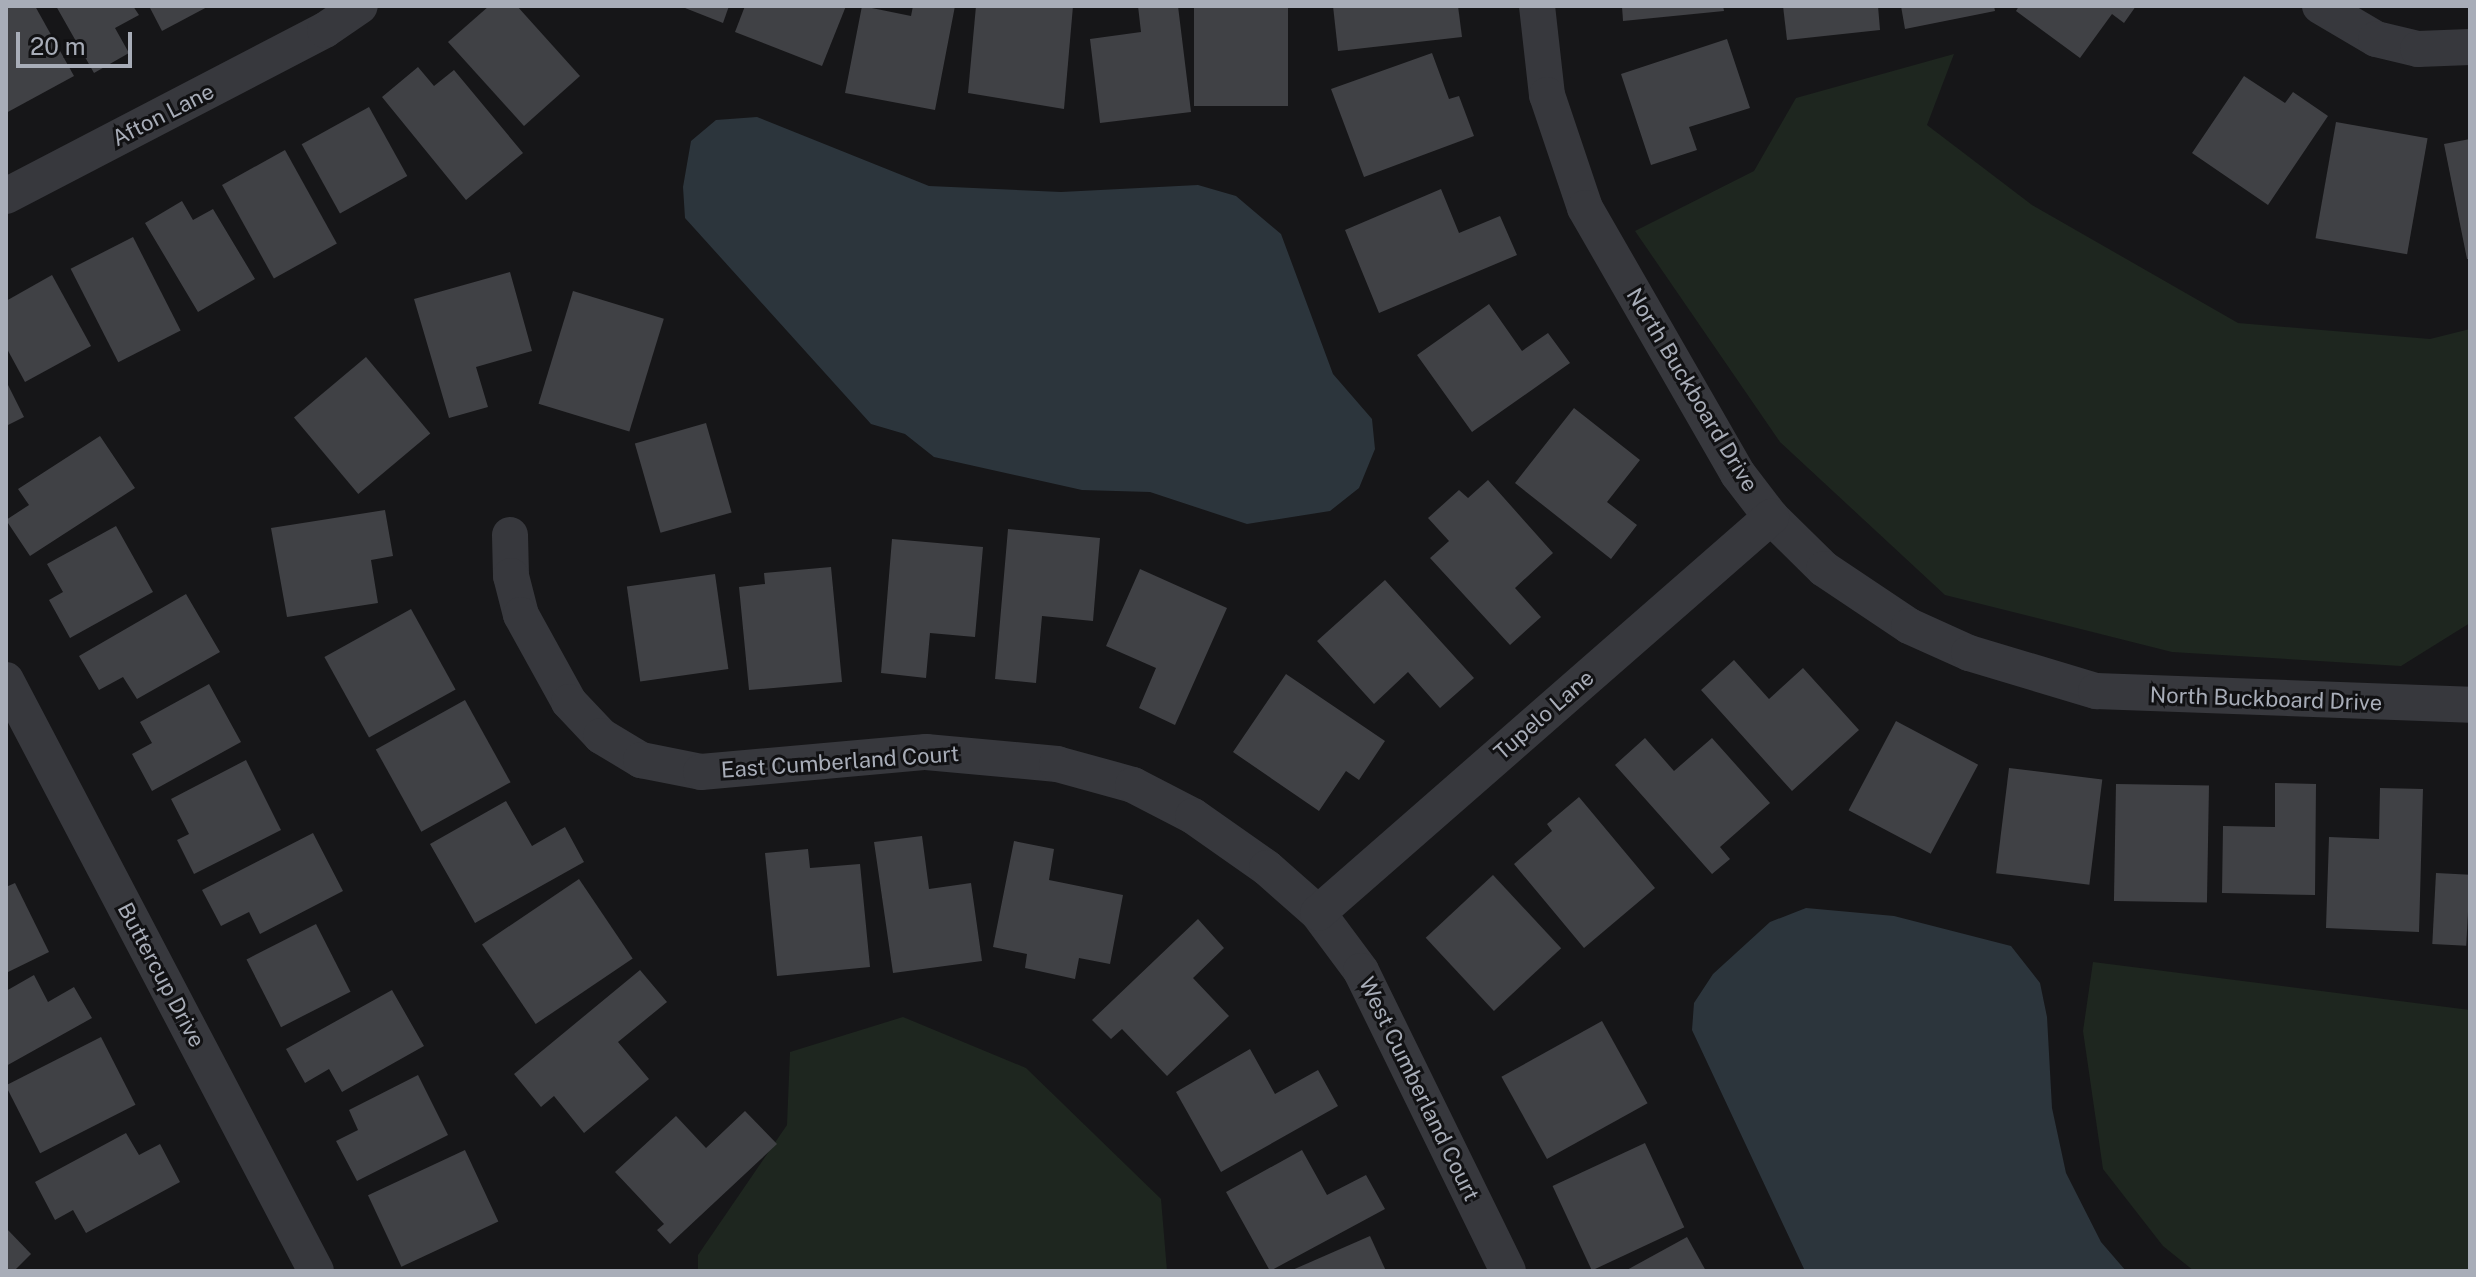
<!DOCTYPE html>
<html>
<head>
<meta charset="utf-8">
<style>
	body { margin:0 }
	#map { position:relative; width:2476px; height:1277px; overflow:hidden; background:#161618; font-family:"Public Sans",sans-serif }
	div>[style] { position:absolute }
	.green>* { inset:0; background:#1e261f }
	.water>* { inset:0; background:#2c353c }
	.building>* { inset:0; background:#404145; transform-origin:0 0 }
	.minor>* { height:36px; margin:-18px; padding:0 18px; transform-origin:18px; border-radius:18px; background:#37383d }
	span { translate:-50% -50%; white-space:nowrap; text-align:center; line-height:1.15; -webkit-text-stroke:6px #111113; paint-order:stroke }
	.street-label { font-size:22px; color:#a8adb8 }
	.frame { position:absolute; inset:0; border:8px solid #a8adb8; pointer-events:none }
	.scale { position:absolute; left:16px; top:32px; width:116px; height:36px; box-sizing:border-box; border:4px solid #a8adb8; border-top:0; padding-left:10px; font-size:24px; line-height:28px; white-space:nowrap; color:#a8adb8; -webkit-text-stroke:6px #111113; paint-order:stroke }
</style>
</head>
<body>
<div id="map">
	<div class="green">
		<div style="clip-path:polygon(1954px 54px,1927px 125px,2032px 205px,2238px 323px,2430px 339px,2470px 329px,2470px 623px,2401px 666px,2172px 652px,1945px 595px,1780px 442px,1635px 231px,1754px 171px,1796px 98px)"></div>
		<div style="clip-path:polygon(2093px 962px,2470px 1010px,2470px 1271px,2194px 1271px,2163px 1246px,2103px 1169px,2083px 1031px)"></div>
		<div style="clip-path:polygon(903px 1017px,1026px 1068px,1161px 1199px,1167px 1271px,698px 1271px,698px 1255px,787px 1125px,790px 1052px)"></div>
	</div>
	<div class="water">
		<div style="clip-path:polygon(757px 117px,929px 186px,1061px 192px,1198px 185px,1236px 196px,1281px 234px,1333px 374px,1372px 419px,1375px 449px,1359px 488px,1330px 511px,1247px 524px,1150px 492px,1082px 490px,934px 457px,905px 434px,871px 424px,685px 218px,683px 187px,691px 141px,716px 120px)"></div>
		<div style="clip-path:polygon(1806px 908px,1894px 916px,2011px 946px,2040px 983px,2047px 1017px,2052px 1108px,2066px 1173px,2101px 1242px,2126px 1271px,1805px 1271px,1692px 1030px,1694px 1003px,1713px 974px,1770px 922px)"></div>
	</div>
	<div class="building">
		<div style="clip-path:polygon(6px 6px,35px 6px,74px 76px,6px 113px)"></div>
		<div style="clip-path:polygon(56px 6px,133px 6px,139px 15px,115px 28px,129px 53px,94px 73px)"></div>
		<div style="clip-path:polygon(149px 6px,209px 6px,162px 31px)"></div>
		<div style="clip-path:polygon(489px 6px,517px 6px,580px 76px,524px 126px,448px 42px)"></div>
		<div style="clip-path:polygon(680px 6px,729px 6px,723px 23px)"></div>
		<div style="clip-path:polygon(745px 6px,846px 6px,822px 66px,735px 32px)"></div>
		<div style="clip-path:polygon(862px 6px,911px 16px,913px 6px,955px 6px,935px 110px,845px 93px)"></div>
		<div style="clip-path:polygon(976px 6px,1073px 6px,1064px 109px,968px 93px)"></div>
		<div style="clip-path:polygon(1138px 6px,1178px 6px,1191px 112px,1100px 123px,1090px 39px,1141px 32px)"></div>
		<div style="left:1194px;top:6px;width:94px;height:100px"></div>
		<div style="clip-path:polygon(1333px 6px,1458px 6px,1462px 37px,1338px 51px)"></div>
		<div style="clip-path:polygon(1622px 6px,1723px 6px,1724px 11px,1623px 21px)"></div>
		<div style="clip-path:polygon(1783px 6px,1878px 6px,1880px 30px,1787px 40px)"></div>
		<div style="clip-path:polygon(1901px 6px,1994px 6px,1995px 11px,1905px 29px)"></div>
		<div style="clip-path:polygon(2019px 6px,2136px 6px,2124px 23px,2112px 14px,2080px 58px,2016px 11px)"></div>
		<div style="clip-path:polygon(1727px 39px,1750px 108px,1689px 127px,1697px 150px,1651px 165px,1621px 74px)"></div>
		<div style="clip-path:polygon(1432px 53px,1449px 99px,1459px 96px,1474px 136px,1364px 177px,1331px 89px)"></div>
		<div style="clip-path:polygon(418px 67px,434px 86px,454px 70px,523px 153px,466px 200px,382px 97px)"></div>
		<div style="clip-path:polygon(2244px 76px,2285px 103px,2293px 92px,2328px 116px,2268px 205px,2192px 153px)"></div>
		<div style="left:369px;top:107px;width:79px;height:77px;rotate:61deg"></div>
		<div style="left:2336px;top:122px;width:93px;height:118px;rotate:10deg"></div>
		<div style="clip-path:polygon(2470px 139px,2470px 259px,2467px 259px,2444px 144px)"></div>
		<div style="left:285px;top:150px;width:107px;height:72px;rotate:61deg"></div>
		<div style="clip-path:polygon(1441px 189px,1459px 233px,1500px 216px,1517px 255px,1379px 313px,1345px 230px)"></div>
		<div style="clip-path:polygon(182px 201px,193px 220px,213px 209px,255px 279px,198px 312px,145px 223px)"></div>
		<div style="left:133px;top:237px;width:105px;height:70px;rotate:63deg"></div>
		<div style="clip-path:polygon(510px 272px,532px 351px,476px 367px,488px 407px,449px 418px,414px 299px)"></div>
		<div style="clip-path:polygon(52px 275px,91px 346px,25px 382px,6px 347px,6px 301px)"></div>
		<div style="left:573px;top:291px;width:95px;height:118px;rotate:17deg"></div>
		<div style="clip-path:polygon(1489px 304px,1522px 351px,1548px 333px,1570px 363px,1472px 432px,1417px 355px)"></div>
		<div style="left:366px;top:357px;width:100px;height:94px;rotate:50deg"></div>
		<div style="clip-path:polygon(6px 381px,24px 417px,6px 426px)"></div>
		<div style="clip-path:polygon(1574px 408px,1640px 460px,1607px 502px,1637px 525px,1611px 559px,1515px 483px)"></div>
		<div style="left:706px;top:423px;width:93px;height:74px;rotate:74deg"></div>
		<div style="clip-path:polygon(100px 436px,135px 488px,30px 556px,6px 520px,29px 505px,18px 489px)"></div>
		<div style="clip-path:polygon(1488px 480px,1553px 553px,1515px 588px,1541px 617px,1510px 645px,1430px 558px,1449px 541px,1428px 518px,1459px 490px,1468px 498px)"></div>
		<div style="clip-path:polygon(385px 510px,393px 556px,371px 560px,378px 603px,287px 617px,271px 528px)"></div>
		<div style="clip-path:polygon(116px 526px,153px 592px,70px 638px,49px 600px,63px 592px,47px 564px)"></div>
		<div style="clip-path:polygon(1008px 529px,1100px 538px,1093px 621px,1042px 616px,1036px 683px,995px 679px)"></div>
		<div style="clip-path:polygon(892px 539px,983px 547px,975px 637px,930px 633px,926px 678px,881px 673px)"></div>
		<div style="clip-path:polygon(831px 567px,842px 682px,749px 690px,739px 587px,765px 584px,764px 573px)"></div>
		<div style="clip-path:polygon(1140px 569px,1227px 608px,1175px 725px,1139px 708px,1156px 668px,1106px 646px)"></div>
		<div style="left:715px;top:574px;width:96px;height:89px;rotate:82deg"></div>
		<div style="clip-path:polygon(1385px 580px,1474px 678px,1440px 708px,1408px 672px,1374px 704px,1317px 641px)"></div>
		<div style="clip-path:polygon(186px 594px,220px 652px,137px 699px,123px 677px,99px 690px,79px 656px)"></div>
		<div style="left:411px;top:609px;width:92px;height:99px;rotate:61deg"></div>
		<div style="clip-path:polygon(1734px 660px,1769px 699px,1803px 668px,1859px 730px,1792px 791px,1701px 690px)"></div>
		<div style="clip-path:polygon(1286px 674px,1385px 741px,1359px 780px,1346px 771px,1319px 811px,1233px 752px)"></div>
		<div style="clip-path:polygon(209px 684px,241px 742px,152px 791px,132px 754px,152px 743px,140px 722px)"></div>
		<div style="left:465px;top:700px;width:94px;height:102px;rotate:61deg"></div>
		<div style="left:1896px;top:721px;width:93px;height:101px;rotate:28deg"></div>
		<div style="clip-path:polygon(1645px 738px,1674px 771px,1712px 738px,1770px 803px,1720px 847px,1730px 859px,1712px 874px,1615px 765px)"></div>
		<div style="clip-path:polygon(246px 760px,281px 830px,194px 874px,177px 840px,189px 834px,171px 799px)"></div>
		<div style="left:2009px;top:768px;width:94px;height:106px;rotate:7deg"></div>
		<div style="clip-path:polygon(2275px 783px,2316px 784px,2315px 895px,2222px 893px,2223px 826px,2275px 827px)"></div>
		<div style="left:2116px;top:784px;width:93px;height:117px;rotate:1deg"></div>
		<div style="clip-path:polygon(2380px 788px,2423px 789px,2419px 932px,2326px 928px,2329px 837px,2379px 839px)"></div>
		<div style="clip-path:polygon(1579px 797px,1655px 888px,1584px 948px,1514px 864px,1552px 831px,1547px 824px)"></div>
		<div style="clip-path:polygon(506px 801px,532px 846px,565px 827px,584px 862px,475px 923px,430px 844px)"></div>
		<div style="clip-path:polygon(313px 833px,343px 891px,260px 934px,249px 912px,221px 926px,202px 890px)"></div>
		<div style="clip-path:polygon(922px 836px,929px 889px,971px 883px,982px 961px,893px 973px,874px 842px)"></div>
		<div style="clip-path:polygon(1014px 841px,1054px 849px,1049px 880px,1123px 895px,1110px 964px,1079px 958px,1075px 979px,1025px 968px,1027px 954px,993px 947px)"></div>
		<div style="clip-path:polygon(808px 849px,810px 868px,860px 864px,870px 967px,777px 976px,765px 853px)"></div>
		<div style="left:2436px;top:873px;width:34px;height:71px;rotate:3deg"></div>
		<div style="left:1493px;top:875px;width:100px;height:92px;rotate:47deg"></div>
		<div style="left:579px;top:879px;width:96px;height:117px;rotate:56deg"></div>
		<div style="clip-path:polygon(15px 883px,49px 952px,6px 973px,6px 887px)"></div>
		<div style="clip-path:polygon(1198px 919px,1224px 948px,1193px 978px,1229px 1016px,1167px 1076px,1122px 1029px,1111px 1039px,1092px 1020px)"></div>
		<div style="left:316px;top:924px;width:76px;height:78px;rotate:63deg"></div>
		<div style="clip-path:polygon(640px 970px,667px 1002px,618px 1042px,649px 1079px,584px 1133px,554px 1096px,541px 1107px,514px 1074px)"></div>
		<div style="clip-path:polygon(34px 975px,48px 1002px,74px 987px,92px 1018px,6px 1066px,6px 991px)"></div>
		<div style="clip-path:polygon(392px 990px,424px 1046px,342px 1092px,329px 1069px,305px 1083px,286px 1049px)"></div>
		<div style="left:1602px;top:1021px;width:94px;height:115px;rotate:61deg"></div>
		<div style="left:101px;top:1037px;width:76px;height:107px;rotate:63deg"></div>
		<div style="clip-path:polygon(1250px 1049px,1275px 1094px,1318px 1070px,1338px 1106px,1221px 1172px,1176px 1092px)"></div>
		<div style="clip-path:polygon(418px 1075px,448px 1135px,357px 1181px,336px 1141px,358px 1130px,349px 1110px)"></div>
		<div style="clip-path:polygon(745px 1111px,777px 1144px,670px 1244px,657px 1230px,664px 1224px,615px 1172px,676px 1116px,706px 1148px)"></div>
		<div style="clip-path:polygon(126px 1133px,139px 1155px,160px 1144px,180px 1182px,86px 1233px,73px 1210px,55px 1220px,35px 1182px)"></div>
		<div style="left:1645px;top:1143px;width:93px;height:102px;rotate:65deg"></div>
		<div style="left:465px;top:1150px;width:79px;height:107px;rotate:65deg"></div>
		<div style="clip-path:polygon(1302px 1150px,1327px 1195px,1366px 1175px,1385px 1209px,1270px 1271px,1226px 1192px)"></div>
		<div style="clip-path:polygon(6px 1228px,31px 1254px,14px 1271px,6px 1271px)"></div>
		<div style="clip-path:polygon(1370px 1236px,1386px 1271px,1290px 1271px)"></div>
		<div style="clip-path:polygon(1687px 1237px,1706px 1271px,1625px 1271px)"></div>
	</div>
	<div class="minor">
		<div style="left:1537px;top:6px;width:90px;rotate:83.6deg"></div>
		<div style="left:1547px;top:95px;width:119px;rotate:71.4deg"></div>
		<div style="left:1585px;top:208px;width:307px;rotate:60.1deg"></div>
		<div style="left:1738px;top:474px;width:54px;rotate:52.5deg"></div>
		<div style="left:1771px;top:517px;width:74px;rotate:44.5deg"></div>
		<div style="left:1824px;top:569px;width:102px;rotate:33.8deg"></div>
		<div style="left:1909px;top:626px;width:66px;rotate:24.2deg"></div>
		<div style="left:1969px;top:653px;width:133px;rotate:16.7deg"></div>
		<div style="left:2096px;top:691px;width:374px;rotate:2.1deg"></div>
		<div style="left:2320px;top:6px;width:65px;rotate:30.5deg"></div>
		<div style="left:2376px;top:39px;width:43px;rotate:13.4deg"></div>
		<div style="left:2418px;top:49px;width:52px;rotate:-2.2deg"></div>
		<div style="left:6px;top:196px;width:360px;rotate:-27.5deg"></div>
		<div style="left:325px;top:30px;width:42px;rotate:-34.4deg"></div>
		<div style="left:510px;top:535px;width:41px;rotate:88.6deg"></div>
		<div style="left:511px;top:576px;width:40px;rotate:75.6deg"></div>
		<div style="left:521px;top:615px;width:99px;rotate:61.1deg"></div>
		<div style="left:569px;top:702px;width:47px;rotate:46.7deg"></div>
		<div style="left:601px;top:736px;width:47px;rotate:31deg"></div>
		<div style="left:641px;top:760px;width:61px;rotate:11.3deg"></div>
		<div style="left:701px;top:772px;width:226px;rotate:-5.1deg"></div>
		<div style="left:926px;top:752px;width:132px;rotate:5.2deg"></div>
		<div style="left:1057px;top:764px;width:79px;rotate:15.4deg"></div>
		<div style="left:1133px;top:785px;width:68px;rotate:27.3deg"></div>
		<div style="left:1193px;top:816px;width:90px;rotate:35.1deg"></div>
		<div style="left:1267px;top:868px;width:68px;rotate:41.4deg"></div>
		<div style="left:1318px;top:913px;width:72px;rotate:53.4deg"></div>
		<div style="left:1361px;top:971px;width:334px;rotate:63.9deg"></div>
		<div style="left:6px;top:680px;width:667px;rotate:62.32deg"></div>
		<div style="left:1318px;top:913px;width:602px;rotate:-41.16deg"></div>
	</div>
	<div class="street-label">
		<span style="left:163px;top:115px;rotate:-27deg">Afton Lane</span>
		<span style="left:1692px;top:390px;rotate:59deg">North Buckboard Drive</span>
		<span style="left:2266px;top:699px;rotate:2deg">North Buckboard Drive</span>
		<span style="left:1544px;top:715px;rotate:-41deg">Tupelo Lane</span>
		<span style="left:840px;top:762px;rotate:-4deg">East Cumberland Court</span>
		<span style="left:161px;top:975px;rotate:62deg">Buttercup Drive</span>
		<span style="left:1419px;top:1089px;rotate:64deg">West Cumberland Court</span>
	</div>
	<div class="frame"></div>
	<div class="scale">20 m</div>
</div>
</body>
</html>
